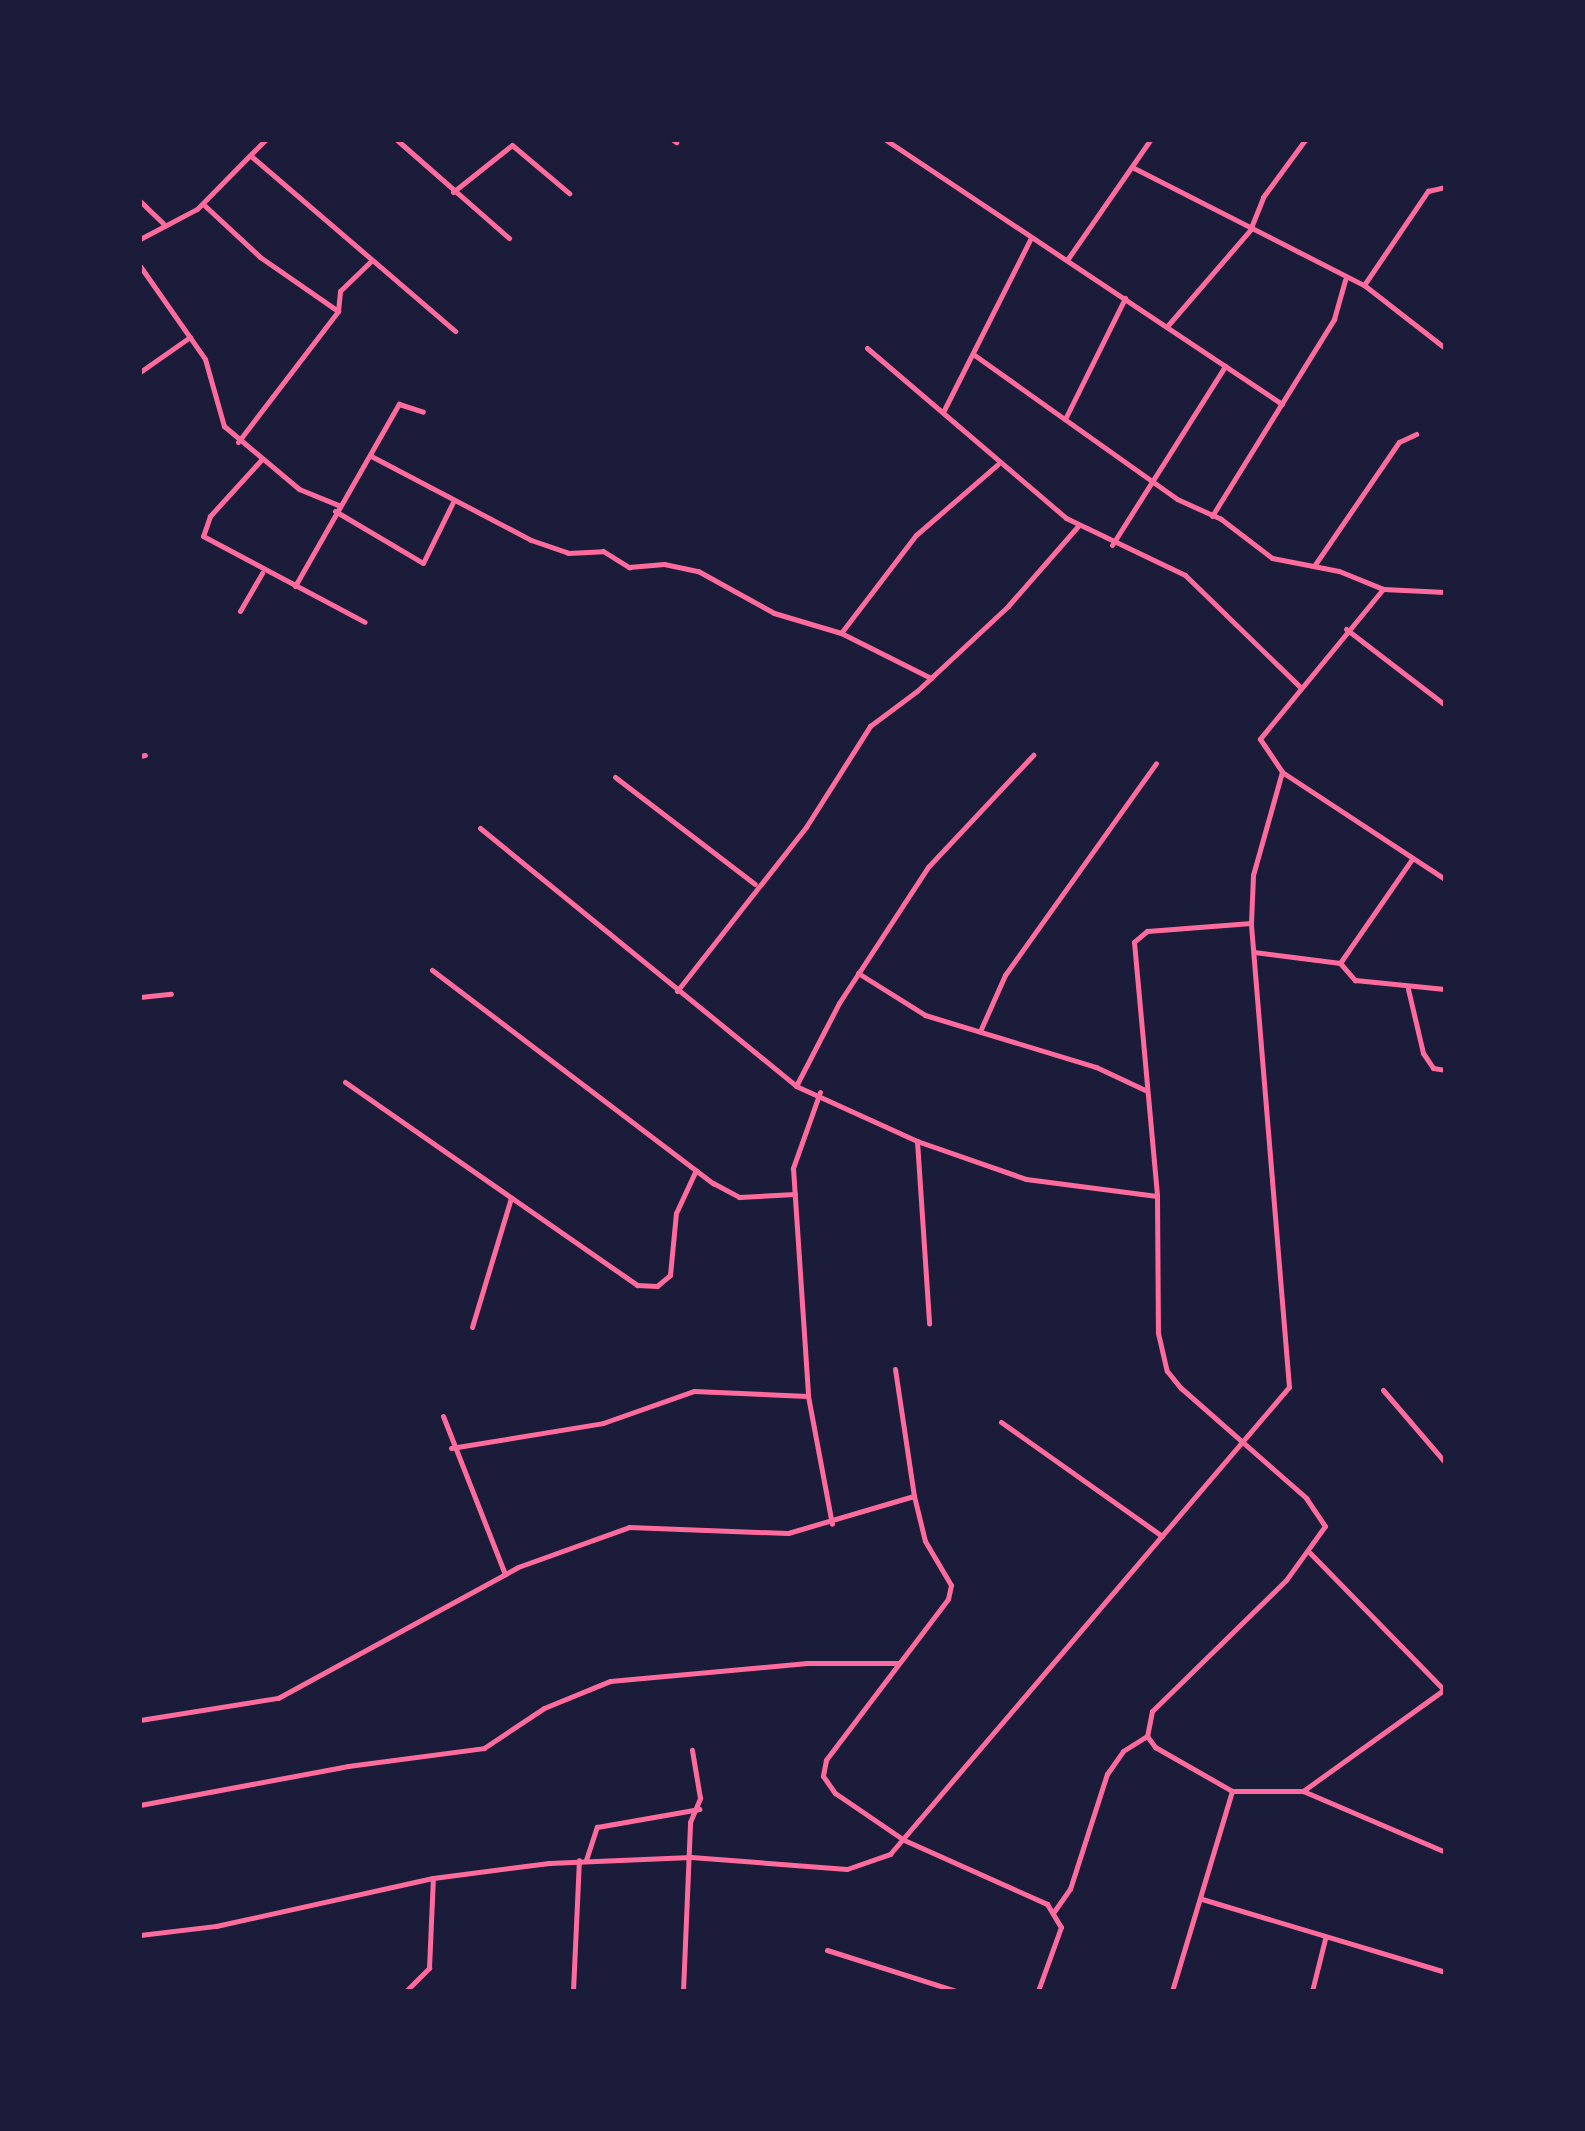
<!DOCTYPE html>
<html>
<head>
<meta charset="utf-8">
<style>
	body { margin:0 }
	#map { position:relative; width:1585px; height:2131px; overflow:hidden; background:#1b1b3a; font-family:"Alegreya Sans",sans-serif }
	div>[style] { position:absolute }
	.minor>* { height:5px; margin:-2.5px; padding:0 2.5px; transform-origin:2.5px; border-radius:2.5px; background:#ff6b9d }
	span { translate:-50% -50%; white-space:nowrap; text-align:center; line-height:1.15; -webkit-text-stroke:8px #1b1b3a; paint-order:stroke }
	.frame { position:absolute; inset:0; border:142px solid #1b1b3a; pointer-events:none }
</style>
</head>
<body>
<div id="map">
	<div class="minor">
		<div style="left:397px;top:140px;width:149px;rotate:41.2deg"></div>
		<div style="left:673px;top:140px;width:4px;rotate:34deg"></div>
		<div style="left:886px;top:140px;width:476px;rotate:33.7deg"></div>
		<div style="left:251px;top:156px;width:269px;rotate:40.6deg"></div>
		<div style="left:1134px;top:168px;width:258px;rotate:27deg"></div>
		<div style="left:1364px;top:285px;width:103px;rotate:37.9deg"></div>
		<div style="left:453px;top:192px;width:75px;rotate:-38.5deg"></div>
		<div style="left:512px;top:145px;width:75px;rotate:40.1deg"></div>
		<div style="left:140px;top:201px;width:32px;rotate:44deg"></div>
		<div style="left:203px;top:204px;width:78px;rotate:42.9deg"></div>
		<div style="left:260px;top:257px;width:95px;rotate:34.7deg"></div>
		<div style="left:338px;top:311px;width:20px;rotate:-84deg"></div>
		<div style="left:340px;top:291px;width:42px;rotate:-44deg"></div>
		<div style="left:140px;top:239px;width:64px;rotate:-27.8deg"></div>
		<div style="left:197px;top:209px;width:97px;rotate:-45.4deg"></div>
		<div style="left:1067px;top:260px;width:146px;rotate:-55.3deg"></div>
		<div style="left:140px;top:266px;width:113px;rotate:55deg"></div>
		<div style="left:205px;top:359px;width:70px;rotate:74.2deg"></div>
		<div style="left:224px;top:426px;width:98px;rotate:40deg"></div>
		<div style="left:299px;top:489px;width:42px;rotate:22.3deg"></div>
		<div style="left:1364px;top:285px;width:114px;rotate:-55.8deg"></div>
		<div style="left:1428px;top:191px;width:17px;rotate:-13deg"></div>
		<div style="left:1169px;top:324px;width:124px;rotate:-49.2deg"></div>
		<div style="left:1250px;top:230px;width:35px;rotate:-68deg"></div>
		<div style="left:1263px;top:197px;width:71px;rotate:-53.6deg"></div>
		<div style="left:867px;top:348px;width:262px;rotate:40.5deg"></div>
		<div style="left:1066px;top:518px;width:132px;rotate:25.6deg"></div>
		<div style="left:1185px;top:575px;width:159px;rotate:44.2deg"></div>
		<div style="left:973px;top:354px;width:250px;rotate:35.4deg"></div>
		<div style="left:1177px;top:499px;width:48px;rotate:24.4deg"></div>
		<div style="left:1221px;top:519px;width:64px;rotate:37.4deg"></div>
		<div style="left:1272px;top:558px;width:68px;rotate:11deg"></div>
		<div style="left:1339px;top:571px;width:48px;rotate:22.2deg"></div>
		<div style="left:140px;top:372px;width:61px;rotate:-35deg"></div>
		<div style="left:943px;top:412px;width:193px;rotate:-63.2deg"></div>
		<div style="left:1066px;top:417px;width:133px;rotate:-63.6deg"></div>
		<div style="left:238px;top:442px;width:165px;rotate:-52.6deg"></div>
		<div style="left:371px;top:456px;width:181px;rotate:27.7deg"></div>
		<div style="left:531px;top:540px;width:39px;rotate:19deg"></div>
		<div style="left:568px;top:553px;width:35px;rotate:-3deg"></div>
		<div style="left:603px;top:551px;width:31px;rotate:32deg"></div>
		<div style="left:629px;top:567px;width:35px;rotate:-5deg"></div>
		<div style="left:664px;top:564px;width:35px;rotate:12deg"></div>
		<div style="left:698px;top:571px;width:87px;rotate:28.9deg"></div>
		<div style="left:774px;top:613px;width:70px;rotate:16.6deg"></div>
		<div style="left:841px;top:633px;width:101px;rotate:26.6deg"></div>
		<div style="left:261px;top:460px;width:76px;rotate:132.3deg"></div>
		<div style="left:210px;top:516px;width:21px;rotate:109deg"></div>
		<div style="left:203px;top:536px;width:183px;rotate:28deg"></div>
		<div style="left:335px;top:511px;width:102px;rotate:30.6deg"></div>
		<div style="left:423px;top:563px;width:68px;rotate:-63.8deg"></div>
		<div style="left:1212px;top:516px;width:232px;rotate:-58.2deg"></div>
		<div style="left:1334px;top:319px;width:41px;rotate:-74.2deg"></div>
		<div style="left:1112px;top:545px;width:212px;rotate:-57.7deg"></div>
		<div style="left:1314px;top:566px;width:150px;rotate:-55.6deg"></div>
		<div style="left:1399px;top:442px;width:19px;rotate:-25deg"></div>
		<div style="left:295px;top:586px;width:210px;rotate:-60.3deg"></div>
		<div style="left:399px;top:404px;width:25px;rotate:18deg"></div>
		<div style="left:1445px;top:592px;width:62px;rotate:-177.2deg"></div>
		<div style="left:1383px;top:589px;width:194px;rotate:129.4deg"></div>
		<div style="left:1260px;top:739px;width:40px;rotate:56deg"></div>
		<div style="left:1282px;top:772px;width:195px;rotate:33.3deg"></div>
		<div style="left:240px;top:611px;width:44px;rotate:-59.9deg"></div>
		<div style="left:1346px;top:629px;width:125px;rotate:37.5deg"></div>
		<div style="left:841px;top:633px;width:123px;rotate:-52.6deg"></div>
		<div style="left:916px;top:535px;width:108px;rotate:-40.9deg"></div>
		<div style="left:140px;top:756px;width:5px;rotate:-11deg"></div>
		<div style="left:615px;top:777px;width:176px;rotate:37.4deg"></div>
		<div style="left:480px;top:828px;width:408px;rotate:39.2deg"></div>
		<div style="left:796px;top:1086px;width:133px;rotate:24.4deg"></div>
		<div style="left:917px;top:1141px;width:115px;rotate:19.2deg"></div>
		<div style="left:1026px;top:1179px;width:132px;rotate:7.4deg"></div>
		<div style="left:1251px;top:923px;width:104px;rotate:175.6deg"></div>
		<div style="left:1147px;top:931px;width:17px;rotate:140deg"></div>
		<div style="left:1134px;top:942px;width:255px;rotate:84.8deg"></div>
		<div style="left:1157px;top:1196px;width:137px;rotate:89.6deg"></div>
		<div style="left:1158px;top:1333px;width:39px;rotate:77deg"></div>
		<div style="left:1167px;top:1371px;width:22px;rotate:51deg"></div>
		<div style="left:1181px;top:1388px;width:167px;rotate:41.3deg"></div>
		<div style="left:1306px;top:1498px;width:34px;rotate:56deg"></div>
		<div style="left:1325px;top:1526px;width:67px;rotate:125.8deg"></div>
		<div style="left:1286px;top:1580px;width:187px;rotate:135.6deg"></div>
		<div style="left:1152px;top:1711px;width:25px;rotate:101deg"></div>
		<div style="left:1147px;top:1736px;width:14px;rotate:54deg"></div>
		<div style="left:1155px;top:1747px;width:89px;rotate:29.7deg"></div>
		<div style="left:1232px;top:1791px;width:71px"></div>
		<div style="left:1303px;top:1791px;width:175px;rotate:-35.7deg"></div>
		<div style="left:1254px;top:952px;width:87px;rotate:7.3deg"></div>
		<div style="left:1340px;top:963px;width:126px;rotate:-55.3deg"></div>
		<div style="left:1340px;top:963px;width:23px;rotate:49deg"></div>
		<div style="left:1355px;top:980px;width:90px;rotate:5.7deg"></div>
		<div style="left:432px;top:970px;width:353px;rotate:37.2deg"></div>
		<div style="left:713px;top:1183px;width:30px;rotate:28deg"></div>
		<div style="left:739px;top:1197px;width:56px;rotate:-3.1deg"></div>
		<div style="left:858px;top:973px;width:79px;rotate:32.1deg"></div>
		<div style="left:925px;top:1015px;width:179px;rotate:16.9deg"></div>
		<div style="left:1096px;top:1067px;width:56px;rotate:25.2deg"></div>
		<div style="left:1408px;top:989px;width:66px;rotate:76.8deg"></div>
		<div style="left:1423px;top:1053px;width:18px;rotate:56deg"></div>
		<div style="left:1433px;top:1068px;width:12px;rotate:9deg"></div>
		<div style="left:677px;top:991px;width:209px;rotate:-51.8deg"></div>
		<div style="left:806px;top:827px;width:120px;rotate:-57.6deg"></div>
		<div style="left:870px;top:726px;width:59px;rotate:-36.7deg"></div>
		<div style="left:917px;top:691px;width:125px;rotate:-43deg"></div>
		<div style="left:1008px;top:606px;width:106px;rotate:-48.8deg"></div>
		<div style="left:140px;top:997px;width:31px;rotate:-6deg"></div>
		<div style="left:981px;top:1029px;width:59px;rotate:-66deg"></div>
		<div style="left:1005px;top:975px;width:260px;rotate:-54.5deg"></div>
		<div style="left:345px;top:1082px;width:356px;rotate:34.8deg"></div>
		<div style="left:637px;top:1285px;width:20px;rotate:3deg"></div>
		<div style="left:657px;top:1286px;width:17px;rotate:-40deg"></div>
		<div style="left:670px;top:1275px;width:62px;rotate:-84.5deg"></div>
		<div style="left:676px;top:1213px;width:47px;rotate:-65.1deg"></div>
		<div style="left:796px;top:1086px;width:93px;rotate:-62.6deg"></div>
		<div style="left:839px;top:1003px;width:163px;rotate:-56.8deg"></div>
		<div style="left:928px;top:867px;width:154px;rotate:-46.8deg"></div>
		<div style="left:820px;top:1092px;width:81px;rotate:109.6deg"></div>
		<div style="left:793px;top:1168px;width:228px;rotate:86.2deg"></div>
		<div style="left:808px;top:1396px;width:130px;rotate:79.4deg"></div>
		<div style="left:917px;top:1141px;width:183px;rotate:86.2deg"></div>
		<div style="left:472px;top:1327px;width:135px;rotate:-73.2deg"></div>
		<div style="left:895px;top:1369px;width:128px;rotate:81.5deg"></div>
		<div style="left:914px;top:1496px;width:46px;rotate:76.3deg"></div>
		<div style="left:925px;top:1541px;width:51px;rotate:59.4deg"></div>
		<div style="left:951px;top:1585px;width:14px;rotate:102deg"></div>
		<div style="left:948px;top:1599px;width:202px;rotate:127.2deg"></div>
		<div style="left:826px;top:1760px;width:16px;rotate:101deg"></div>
		<div style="left:823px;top:1776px;width:21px;rotate:55deg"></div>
		<div style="left:835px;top:1793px;width:83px;rotate:34.3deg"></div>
		<div style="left:904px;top:1840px;width:157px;rotate:24.1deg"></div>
		<div style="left:1047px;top:1904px;width:27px;rotate:59deg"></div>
		<div style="left:1061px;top:1927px;width:68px;rotate:109.8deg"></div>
		<div style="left:1383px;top:1390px;width:95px;rotate:49.3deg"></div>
		<div style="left:443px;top:1416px;width:170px;rotate:68.6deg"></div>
		<div style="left:1001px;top:1422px;width:197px;rotate:35.3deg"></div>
		<div style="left:451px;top:1448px;width:154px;rotate:-9.3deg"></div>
		<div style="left:603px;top:1423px;width:96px;rotate:-19.4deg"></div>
		<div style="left:694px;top:1391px;width:114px;rotate:2.5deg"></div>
		<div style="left:1310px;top:1553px;width:192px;rotate:45.6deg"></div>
		<div style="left:140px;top:1720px;width:140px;rotate:-9.1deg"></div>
		<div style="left:278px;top:1698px;width:273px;rotate:-28.6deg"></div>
		<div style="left:518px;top:1567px;width:118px;rotate:-19.8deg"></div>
		<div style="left:629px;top:1527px;width:159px;rotate:2.2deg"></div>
		<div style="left:788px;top:1533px;width:131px;rotate:-16.4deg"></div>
		<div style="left:1303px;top:1791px;width:155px;rotate:23.2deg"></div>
		<div style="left:140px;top:1805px;width:212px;rotate:-10.6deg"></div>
		<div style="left:348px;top:1766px;width:137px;rotate:-7.5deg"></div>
		<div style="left:484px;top:1748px;width:72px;rotate:-33.7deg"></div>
		<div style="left:544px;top:1708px;width:71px;rotate:-22.2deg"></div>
		<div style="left:610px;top:1681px;width:198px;rotate:-5.2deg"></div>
		<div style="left:807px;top:1663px;width:91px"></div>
		<div style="left:586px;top:1860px;width:35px;rotate:-72deg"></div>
		<div style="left:597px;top:1827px;width:104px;rotate:-10deg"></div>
		<div style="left:1202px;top:1899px;width:254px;rotate:16.7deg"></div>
		<div style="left:1053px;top:1913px;width:29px;rotate:-55deg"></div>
		<div style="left:1070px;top:1889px;width:121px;rotate:-72.2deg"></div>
		<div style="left:1107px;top:1774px;width:28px;rotate:-55deg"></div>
		<div style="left:1123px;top:1751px;width:28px;rotate:-32deg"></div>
		<div style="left:140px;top:1935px;width:77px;rotate:-6.8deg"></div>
		<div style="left:216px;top:1926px;width:222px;rotate:-12.5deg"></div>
		<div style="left:433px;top:1878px;width:117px;rotate:-7.4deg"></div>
		<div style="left:549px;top:1863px;width:142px;rotate:-2.4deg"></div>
		<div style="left:691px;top:1857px;width:156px;rotate:4.4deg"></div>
		<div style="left:847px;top:1869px;width:46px;rotate:-19.2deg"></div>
		<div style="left:890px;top:1854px;width:614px;rotate:-49.49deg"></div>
		<div style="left:1289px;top:1387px;width:466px;rotate:-94.7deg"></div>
		<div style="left:1251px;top:923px;width:48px;rotate:-87.6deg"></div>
		<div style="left:1253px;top:875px;width:107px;rotate:-74.3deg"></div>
		<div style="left:827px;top:1950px;width:135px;rotate:17.6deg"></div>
		<div style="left:406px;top:1991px;width:33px;rotate:-45deg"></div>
		<div style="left:429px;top:1968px;width:90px;rotate:-87.5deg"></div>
		<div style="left:573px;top:1991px;width:131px;rotate:-87.4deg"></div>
		<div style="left:683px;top:1991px;width:169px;rotate:-87.6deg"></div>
		<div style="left:690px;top:1822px;width:26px;rotate:-67deg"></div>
		<div style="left:700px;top:1798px;width:49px;rotate:-99.5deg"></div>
		<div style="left:1172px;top:1991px;width:209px;rotate:-73.3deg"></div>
		<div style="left:1312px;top:1991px;width:54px;rotate:-76deg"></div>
	</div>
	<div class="frame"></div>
</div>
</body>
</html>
